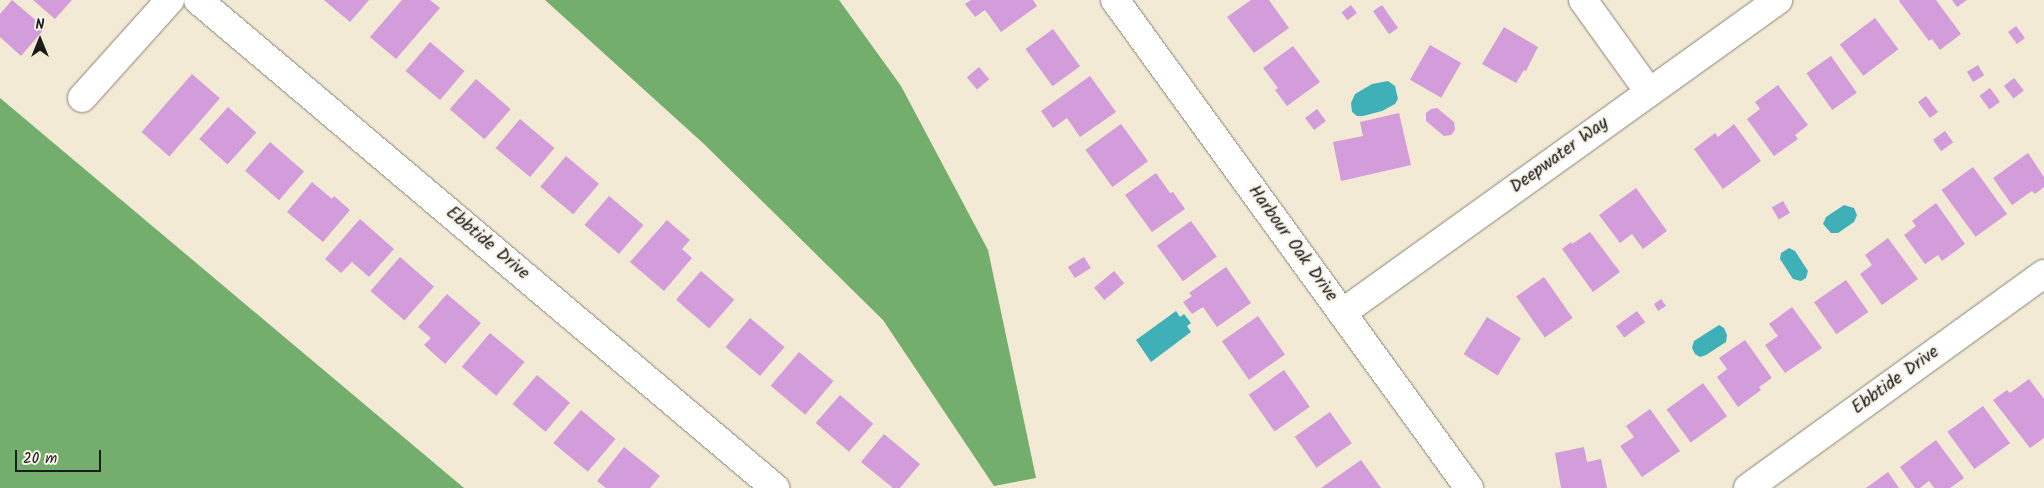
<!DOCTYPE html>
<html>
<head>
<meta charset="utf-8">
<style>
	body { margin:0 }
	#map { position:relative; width:2044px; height:488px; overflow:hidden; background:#f2ead4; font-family:Kalam,sans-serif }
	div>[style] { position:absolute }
	.forest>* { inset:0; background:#74ae6c }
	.water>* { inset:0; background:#3fb0b8 }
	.building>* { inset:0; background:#d29dda; transform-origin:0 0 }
	.roads { filter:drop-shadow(0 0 1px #878378) drop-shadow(0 0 1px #878378) }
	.minor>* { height:28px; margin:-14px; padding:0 14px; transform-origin:14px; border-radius:14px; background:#fff }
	span { translate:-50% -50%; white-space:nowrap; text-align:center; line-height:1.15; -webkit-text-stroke:4.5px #f7f3e8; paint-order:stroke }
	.street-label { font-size:18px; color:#1c1c1c }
	.north { position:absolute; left:15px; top:15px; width:50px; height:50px; -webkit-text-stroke:4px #f7f3e8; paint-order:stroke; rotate:0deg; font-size:14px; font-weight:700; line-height:20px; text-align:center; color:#1c1c1c }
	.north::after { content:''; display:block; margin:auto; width:18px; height:22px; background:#1c1c1c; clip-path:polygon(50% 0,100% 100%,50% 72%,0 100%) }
	.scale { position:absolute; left:15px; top:450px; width:86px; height:22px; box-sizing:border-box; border:2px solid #1c1c1c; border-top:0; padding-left:6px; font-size:15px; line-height:18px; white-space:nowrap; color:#1c1c1c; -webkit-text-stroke:4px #f7f3e8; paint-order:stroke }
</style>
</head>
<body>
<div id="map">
	<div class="forest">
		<div style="clip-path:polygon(545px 0,839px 0,901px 86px,988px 250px,1036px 478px,994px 486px,883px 320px,704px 144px)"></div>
		<div style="clip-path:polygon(0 98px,464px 488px,0 488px)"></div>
	</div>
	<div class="water">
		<div style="clip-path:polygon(1388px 81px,1395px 86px,1398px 99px,1395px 104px,1382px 111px,1363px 116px,1357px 116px,1352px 112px,1351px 103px,1355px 94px,1372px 84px)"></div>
		<div style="clip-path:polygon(1844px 205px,1854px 208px,1857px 215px,1854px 222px,1838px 233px,1831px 233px,1823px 224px,1826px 217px)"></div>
		<div style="clip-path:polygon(1789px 248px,1795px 251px,1808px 271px,1806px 278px,1801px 281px,1793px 279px,1780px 259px,1781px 253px)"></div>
		<div style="clip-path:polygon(1176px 311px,1180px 317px,1184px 314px,1191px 323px,1187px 326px,1191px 332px,1151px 362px,1136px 340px)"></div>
		<div style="clip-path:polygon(1719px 325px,1724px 328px,1727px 335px,1726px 342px,1706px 355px,1700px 357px,1695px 354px,1692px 348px,1694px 341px)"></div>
	</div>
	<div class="building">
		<div style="clip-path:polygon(12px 0,45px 28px,21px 56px,0 37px,0 14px)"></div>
		<div style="clip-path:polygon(33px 0,72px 0,55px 19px)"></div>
		<div style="clip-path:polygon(324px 0,369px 0,350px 22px)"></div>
		<div style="clip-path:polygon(402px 0,430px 0,440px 8px,396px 59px,370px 37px)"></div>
		<div style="clip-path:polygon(971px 0,1033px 0,1037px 6px,1001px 32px,985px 10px,975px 17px,965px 4px)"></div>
		<div style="clip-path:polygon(1251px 0,1269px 0,1289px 28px,1254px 53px,1227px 17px)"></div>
		<div style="clip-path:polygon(1900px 0,1936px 0,1961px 34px,1940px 50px,1932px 39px,1929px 41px,1899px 1px)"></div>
		<div style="clip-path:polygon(1952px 0,1967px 0,1957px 7px)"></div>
		<div style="left:1351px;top:5px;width:10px;height:12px;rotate:53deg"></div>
		<div style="left:1382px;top:5px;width:28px;height:11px;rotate:55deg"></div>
		<div style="left:1875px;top:18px;width:39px;height:44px;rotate:53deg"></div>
		<div style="left:2016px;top:26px;width:15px;height:10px;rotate:53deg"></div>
		<div style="clip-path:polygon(1504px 27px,1538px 47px,1526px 71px,1524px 70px,1516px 83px,1482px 64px)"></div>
		<div style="left:1053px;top:29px;width:46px;height:34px;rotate:54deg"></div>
		<div style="left:430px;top:42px;width:45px;height:38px;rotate:40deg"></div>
		<div style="left:1430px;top:45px;width:36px;height:40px;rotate:30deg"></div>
		<div style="clip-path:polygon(1293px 46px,1320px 82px,1287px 106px,1275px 90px,1278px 88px,1263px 68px)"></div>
		<div style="left:1831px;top:56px;width:45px;height:30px;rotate:55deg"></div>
		<div style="left:1978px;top:65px;width:12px;height:13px;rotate:59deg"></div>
		<div style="left:979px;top:67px;width:16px;height:16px;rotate:50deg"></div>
		<div style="left:192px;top:74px;width:37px;height:77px;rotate:41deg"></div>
		<div style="clip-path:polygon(1090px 76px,1116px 112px,1080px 137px,1067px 118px,1053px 128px,1041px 111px)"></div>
		<div style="left:2014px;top:78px;width:16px;height:13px;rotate:52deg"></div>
		<div style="left:476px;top:79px;width:46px;height:40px;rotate:41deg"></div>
		<div style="clip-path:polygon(1778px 85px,1808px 125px,1795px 135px,1798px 139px,1774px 156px,1747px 119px,1760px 109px,1755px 102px)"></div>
		<div style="left:1990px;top:88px;width:17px;height:13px;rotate:54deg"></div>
		<div style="left:1926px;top:96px;width:20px;height:10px;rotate:53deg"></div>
		<div style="left:228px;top:107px;width:38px;height:43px;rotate:42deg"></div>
		<div style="clip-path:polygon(1437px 108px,1454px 122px,1455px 130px,1451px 135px,1444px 136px,1426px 121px,1426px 113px,1431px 109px)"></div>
		<div style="left:1317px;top:109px;width:15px;height:15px;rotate:53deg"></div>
		<div style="clip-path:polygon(1399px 113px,1411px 165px,1341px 181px,1333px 142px,1363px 136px,1360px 122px)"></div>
		<div style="left:520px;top:119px;width:45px;height:38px;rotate:40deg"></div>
		<div style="left:1121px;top:124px;width:46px;height:44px;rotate:54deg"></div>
		<div style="clip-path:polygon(1734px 124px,1761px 161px,1723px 189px,1694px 149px,1715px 133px,1718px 137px)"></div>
		<div style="left:1945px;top:131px;width:14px;height:15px;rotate:54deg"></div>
		<div style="left:270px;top:142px;width:45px;height:38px;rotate:41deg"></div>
		<div style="clip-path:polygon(2028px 153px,2044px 177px,2044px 187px,2035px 194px,2032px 191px,2012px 205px,1993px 178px)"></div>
		<div style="left:566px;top:156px;width:43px;height:40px;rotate:40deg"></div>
		<div style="left:1973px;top:167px;width:58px;height:39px;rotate:54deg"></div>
		<div style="clip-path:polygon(1156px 173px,1170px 193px,1173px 192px,1185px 209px,1152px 232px,1125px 195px)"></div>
		<div style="clip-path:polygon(312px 182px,332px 199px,334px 196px,350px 210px,323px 242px,287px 212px)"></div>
		<div style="clip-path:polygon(1636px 188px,1667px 231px,1643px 249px,1632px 234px,1620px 243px,1599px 215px)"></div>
		<div style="left:609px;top:196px;width:45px;height:38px;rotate:40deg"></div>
		<div style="left:1783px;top:201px;width:14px;height:13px;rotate:60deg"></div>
		<div style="clip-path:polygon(1936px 203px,1965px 244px,1942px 261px,1938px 255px,1925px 264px,1904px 235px,1916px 226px,1912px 221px)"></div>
		<div style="clip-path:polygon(360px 219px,394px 249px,369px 277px,352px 262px,341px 273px,325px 259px)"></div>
		<div style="clip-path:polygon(667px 220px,690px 240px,682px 249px,692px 258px,664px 291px,630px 262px)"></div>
		<div style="left:1191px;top:221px;width:44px;height:42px;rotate:54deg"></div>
		<div style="clip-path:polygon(1590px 232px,1620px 272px,1593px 292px,1562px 249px,1571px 242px,1572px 244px)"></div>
		<div style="clip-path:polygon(1888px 238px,1918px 279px,1882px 305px,1860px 274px,1872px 265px,1865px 255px)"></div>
		<div style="left:400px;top:257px;width:45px;height:45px;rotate:41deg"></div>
		<div style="left:1084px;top:257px;width:13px;height:19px;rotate:58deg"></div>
		<div style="clip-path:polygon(1226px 267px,1251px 303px,1217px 327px,1203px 307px,1192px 314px,1183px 302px,1192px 296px,1189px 293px)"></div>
		<div style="left:701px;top:271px;width:44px;height:38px;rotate:41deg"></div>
		<div style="left:1114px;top:271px;width:16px;height:26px;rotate:50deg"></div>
		<div style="left:1544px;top:277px;width:50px;height:34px;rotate:55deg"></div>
		<div style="left:1846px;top:280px;width:39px;height:39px;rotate:55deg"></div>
		<div style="clip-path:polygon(447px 294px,481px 323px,445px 364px,424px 345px,431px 338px,418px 327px)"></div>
		<div style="clip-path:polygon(1661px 299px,1666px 306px,1658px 311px,1654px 304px)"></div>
		<div style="clip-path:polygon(1792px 307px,1822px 348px,1785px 373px,1765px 345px,1778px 336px,1769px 324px)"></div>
		<div style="left:1637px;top:311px;width:14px;height:26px;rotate:54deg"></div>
		<div style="left:1258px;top:316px;width:47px;height:44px;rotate:55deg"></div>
		<div style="left:1487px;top:317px;width:40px;height:44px;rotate:32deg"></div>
		<div style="left:750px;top:318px;width:45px;height:38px;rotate:40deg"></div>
		<div style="left:490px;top:333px;width:45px;height:44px;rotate:40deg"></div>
		<div style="clip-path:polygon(1745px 340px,1772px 378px,1759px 387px,1761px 390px,1738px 407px,1717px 377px,1727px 369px,1719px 358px)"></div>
		<div style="left:799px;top:352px;width:45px;height:44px;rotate:40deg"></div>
		<div style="left:1284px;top:370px;width:45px;height:43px;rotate:55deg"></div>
		<div style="left:537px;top:375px;width:43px;height:38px;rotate:40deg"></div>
		<div style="clip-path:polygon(2029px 379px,2044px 399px,2044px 438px,2030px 448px,1993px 400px,2007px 390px,2010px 393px)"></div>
		<div style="left:1703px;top:383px;width:41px;height:45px;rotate:54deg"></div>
		<div style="left:840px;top:395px;width:44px;height:37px;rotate:41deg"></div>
		<div style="left:1983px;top:406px;width:46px;height:44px;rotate:54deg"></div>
		<div style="clip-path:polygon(1650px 409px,1680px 451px,1642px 477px,1620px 446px,1634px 437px,1626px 426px)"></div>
		<div style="left:581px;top:410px;width:45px;height:43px;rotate:40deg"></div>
		<div style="left:1330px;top:412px;width:38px;height:43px;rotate:55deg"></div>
		<div style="clip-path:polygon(884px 434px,920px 464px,900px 488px,893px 488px,861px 462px)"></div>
		<div style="clip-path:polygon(1936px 440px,1964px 478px,1950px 488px,1934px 488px,1929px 481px,1920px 488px,1915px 488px,1900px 467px)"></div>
		<div style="clip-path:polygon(624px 447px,660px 476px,650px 488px,606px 488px,597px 481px)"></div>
		<div style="clip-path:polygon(1584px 447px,1587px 462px,1601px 459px,1607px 488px,1561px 488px,1555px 453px)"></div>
		<div style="clip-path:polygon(1361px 460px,1381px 488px,1321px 488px)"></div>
		<div style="clip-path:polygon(1888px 472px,1899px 488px,1866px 488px)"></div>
	</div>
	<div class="roads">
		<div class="minor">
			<div style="left:198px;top:0;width:756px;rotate:40.22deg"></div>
			<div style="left:1115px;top:0;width:603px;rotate:54.04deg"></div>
			<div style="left:1583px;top:0;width:113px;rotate:54.3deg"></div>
			<div style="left:82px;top:98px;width:132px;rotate:-48.1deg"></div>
			<div style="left:1342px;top:313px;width:537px;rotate:-35.67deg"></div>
			<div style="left:1748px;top:488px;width:365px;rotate:-35.9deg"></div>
		</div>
	</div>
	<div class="street-label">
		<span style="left:1560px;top:156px;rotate:-36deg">Deepwater Way</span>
		<span style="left:487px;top:244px;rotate:40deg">Ebbtide Drive</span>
		<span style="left:1292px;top:244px;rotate:54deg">Harbour Oak Drive</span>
		<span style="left:1896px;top:381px;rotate:-36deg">Ebbtide Drive</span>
	</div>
	<div class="north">N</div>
	<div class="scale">20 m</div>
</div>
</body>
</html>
